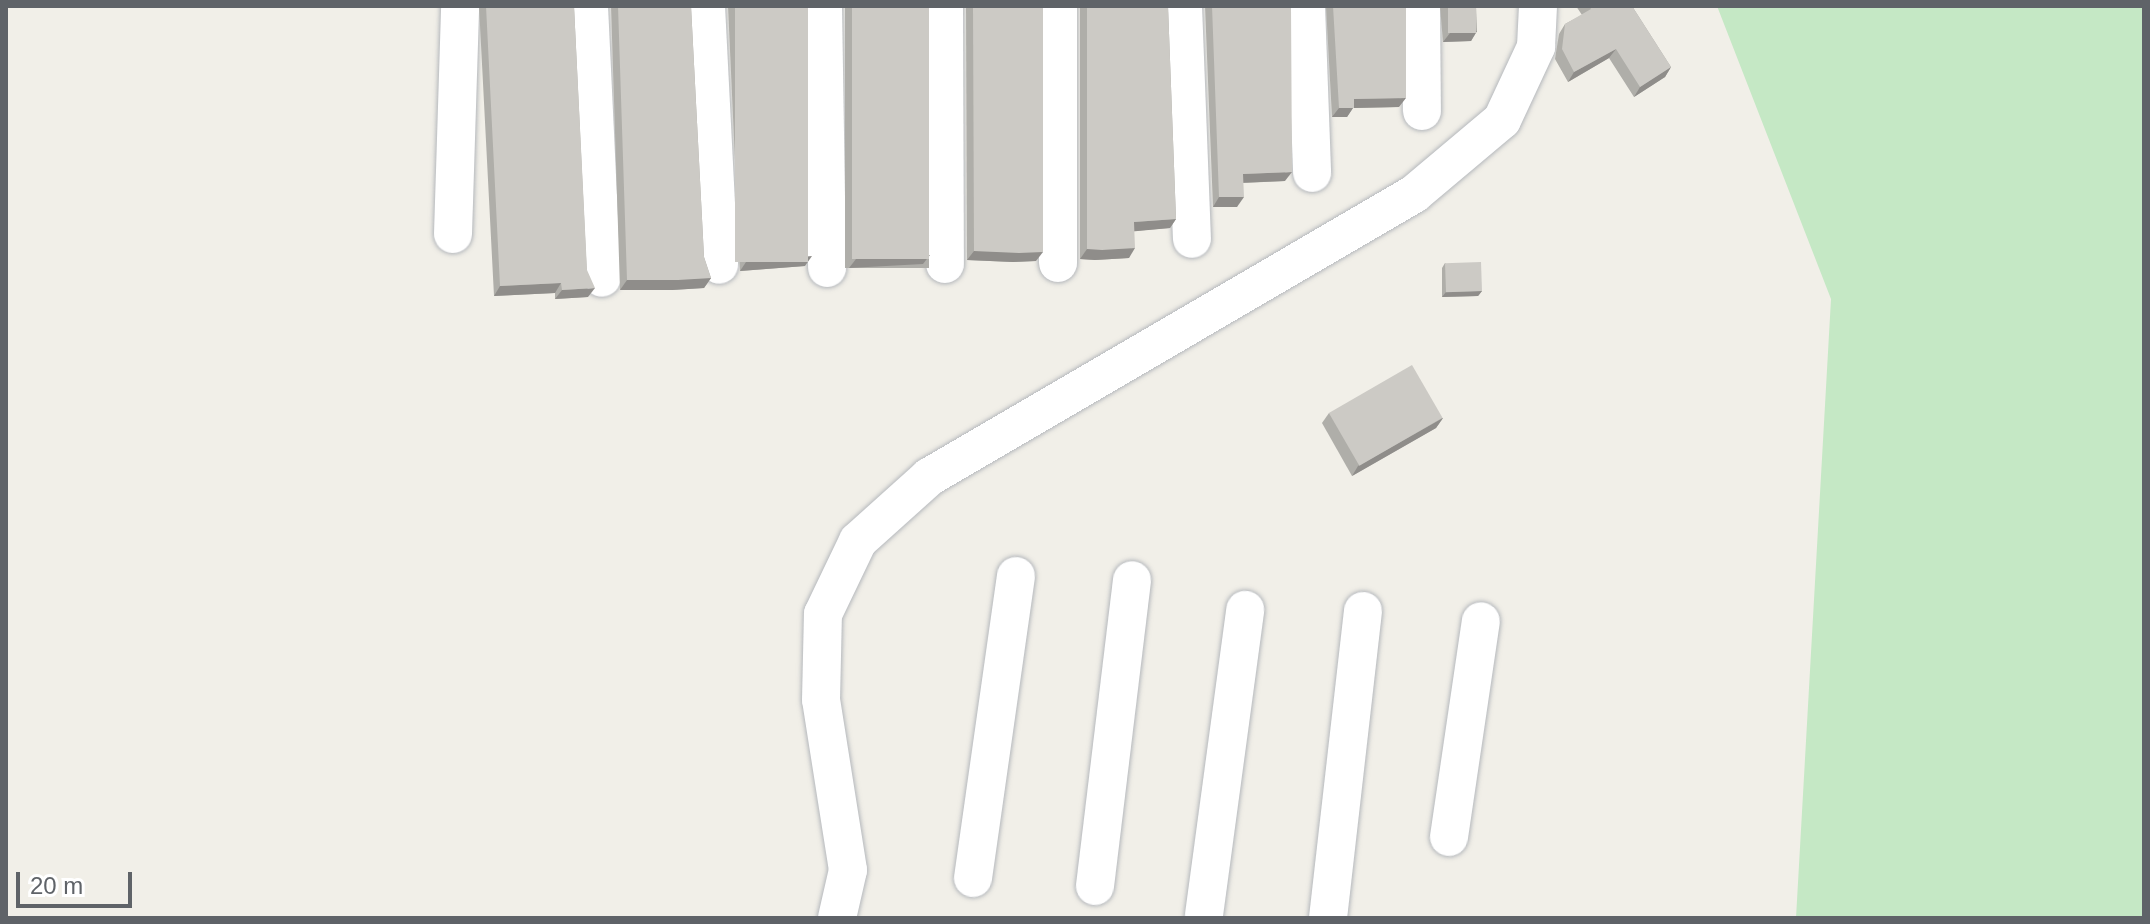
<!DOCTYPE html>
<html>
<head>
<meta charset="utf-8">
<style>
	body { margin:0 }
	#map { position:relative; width:2150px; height:924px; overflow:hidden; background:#f1efe8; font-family:Arial,sans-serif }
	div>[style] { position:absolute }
	.green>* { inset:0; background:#c5e8c5 }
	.roads { filter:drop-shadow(0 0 2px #b5b8bc) drop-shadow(0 0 2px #b5b8bc) }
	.minor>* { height:38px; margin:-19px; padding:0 19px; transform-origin:19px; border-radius:19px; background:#fff }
	.wall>* { inset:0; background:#afaea9; transform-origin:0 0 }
	.shaded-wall>* { inset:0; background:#8f8d8a }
	.building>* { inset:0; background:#cccac5; transform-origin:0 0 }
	span { translate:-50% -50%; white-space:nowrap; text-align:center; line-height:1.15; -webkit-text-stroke:7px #fff; paint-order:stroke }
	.frame { position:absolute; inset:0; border:8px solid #5f6368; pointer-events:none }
	.scale { position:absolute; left:16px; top:872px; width:116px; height:36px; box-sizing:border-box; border:4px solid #5f6368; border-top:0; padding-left:10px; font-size:24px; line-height:28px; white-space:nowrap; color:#5f6368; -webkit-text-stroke:6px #fff; paint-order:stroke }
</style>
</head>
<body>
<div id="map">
	<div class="green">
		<div style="clip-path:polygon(1717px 6px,2144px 6px,2144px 918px,1796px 918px,1831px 299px)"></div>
	</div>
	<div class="roads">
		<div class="minor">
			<div style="left:589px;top:6px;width:272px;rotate:87.3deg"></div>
			<div style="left:706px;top:6px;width:259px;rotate:87.1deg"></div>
			<div style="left:823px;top:6px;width:262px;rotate:89.1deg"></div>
			<div style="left:944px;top:6px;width:258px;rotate:89.8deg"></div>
			<div style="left:1058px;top:6px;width:257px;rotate:90deg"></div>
			<div style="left:1183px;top:6px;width:233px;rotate:87.8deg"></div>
			<div style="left:1306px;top:6px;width:167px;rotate:87.9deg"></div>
			<div style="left:1421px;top:6px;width:105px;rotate:89.5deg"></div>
			<div style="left:453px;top:234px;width:228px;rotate:-88.2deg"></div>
			<div style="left:1449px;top:837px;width:218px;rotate:-81.6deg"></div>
			<div style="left:973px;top:878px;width:305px;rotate:-81.9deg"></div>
			<div style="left:1095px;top:886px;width:308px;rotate:-83.1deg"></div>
			<div style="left:1204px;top:915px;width:308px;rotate:-82.3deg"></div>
			<div style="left:837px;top:918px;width:49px;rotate:-77.1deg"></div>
			<div style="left:848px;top:870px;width:172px;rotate:-99deg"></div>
			<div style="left:821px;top:700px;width:86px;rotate:-88.7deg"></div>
			<div style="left:823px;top:614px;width:81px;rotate:-64.4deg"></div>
			<div style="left:858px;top:541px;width:96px;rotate:-42deg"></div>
			<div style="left:929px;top:477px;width:562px;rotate:-30.26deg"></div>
			<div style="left:1414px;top:194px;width:115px;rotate:-40.1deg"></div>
			<div style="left:1502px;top:120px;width:81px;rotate:-65deg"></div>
			<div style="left:1536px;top:47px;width:41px;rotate:-87.2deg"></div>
			<div style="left:1328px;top:918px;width:309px;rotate:-83.5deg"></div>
		</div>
	</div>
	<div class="wall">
		<div style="clip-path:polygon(479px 6px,574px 6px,588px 297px,555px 299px,555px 293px,494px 296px)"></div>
		<div style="clip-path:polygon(611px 6px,691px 6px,704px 257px,711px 278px,704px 288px,672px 290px,620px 290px)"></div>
		<div style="clip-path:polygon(728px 6px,808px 6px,805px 266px,740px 271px)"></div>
		<div style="left:845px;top:6px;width:84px;height:262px"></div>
		<div style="clip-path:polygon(966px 6px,1043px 6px,1036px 261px,1013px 262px,967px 260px)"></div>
		<div style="clip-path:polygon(1080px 6px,1168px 6px,1176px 219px,1170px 228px,1134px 231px,1129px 258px,1095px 260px,1080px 259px)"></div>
		<div style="clip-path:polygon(1205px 6px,1291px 6px,1285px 181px,1243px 183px,1237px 207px,1213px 207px)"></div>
		<div style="clip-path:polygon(1326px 6px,1406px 6px,1399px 107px,1353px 108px,1347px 117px,1332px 117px)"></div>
		<div style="clip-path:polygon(1440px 6px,1476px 6px,1477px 31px,1471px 41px,1443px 42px)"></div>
		<div style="clip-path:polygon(1576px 6px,1632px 6px,1671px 67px,1665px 77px,1634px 97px,1609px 58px,1568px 82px,1555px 59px,1559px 34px,1565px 24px,1582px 15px)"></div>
		<div style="clip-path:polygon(1445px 263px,1482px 291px,1478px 296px,1442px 297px,1442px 268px)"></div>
		<div style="clip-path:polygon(1329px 413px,1443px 418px,1436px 428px,1352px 476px,1322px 423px)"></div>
	</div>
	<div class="shaded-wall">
		<div style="clip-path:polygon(1477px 31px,1471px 41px,1443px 42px,1450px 33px)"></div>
		<div style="clip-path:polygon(1616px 49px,1609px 58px,1568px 82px,1574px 72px)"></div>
		<div style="clip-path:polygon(1671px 67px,1665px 77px,1634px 97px,1640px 87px)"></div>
		<div style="clip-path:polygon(1406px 98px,1399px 107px,1353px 108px,1347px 117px,1332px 117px,1339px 108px,1354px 99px)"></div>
		<div style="clip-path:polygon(1292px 172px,1285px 181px,1236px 183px,1243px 174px)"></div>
		<div style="clip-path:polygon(1219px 197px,1244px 197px,1237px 207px,1213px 207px)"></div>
		<div style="clip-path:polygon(1176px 219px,1170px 228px,1127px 232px,1134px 222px)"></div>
		<div style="clip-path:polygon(1135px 248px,1129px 258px,1095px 260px,1080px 259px,1087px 249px)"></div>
		<div style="clip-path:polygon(974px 251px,1043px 252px,1036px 261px,1013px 262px,967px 260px)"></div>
		<div style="clip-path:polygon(930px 255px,923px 264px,849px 268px,856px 259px)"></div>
		<div style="clip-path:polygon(812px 256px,805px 266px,740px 271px,746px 262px)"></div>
		<div style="clip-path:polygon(711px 278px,704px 288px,672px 290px,620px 290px,627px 280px)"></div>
		<div style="clip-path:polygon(561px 283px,555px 293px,494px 296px,500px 286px)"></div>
		<div style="clip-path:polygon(595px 288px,588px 297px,555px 299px,562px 290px)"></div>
		<div style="clip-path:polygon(1482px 291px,1478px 296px,1442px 297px,1446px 292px)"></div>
		<div style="clip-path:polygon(1443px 418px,1436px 428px,1352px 476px,1358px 466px)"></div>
	</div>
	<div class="building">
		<div style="clip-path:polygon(486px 6px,574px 6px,587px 270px,595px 288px,562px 290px,561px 283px,500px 286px)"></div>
		<div style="clip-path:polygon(618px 6px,691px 6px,704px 257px,711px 278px,678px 280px,627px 280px)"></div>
		<div style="left:735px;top:6px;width:73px;height:256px"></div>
		<div style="left:852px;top:6px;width:77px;height:253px"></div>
		<div style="clip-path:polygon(973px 6px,1043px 6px,1043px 252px,1019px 253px,974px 251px)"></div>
		<div style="clip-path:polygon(1087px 6px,1168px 6px,1176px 219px,1134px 222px,1135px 248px,1102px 250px,1087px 249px)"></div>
		<div style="clip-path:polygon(1212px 6px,1291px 6px,1292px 172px,1243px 174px,1244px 197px,1219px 197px)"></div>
		<div style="clip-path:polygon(1333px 6px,1406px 6px,1406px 98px,1354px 99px,1354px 108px,1339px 108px)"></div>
		<div style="left:1448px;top:6px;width:28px;height:27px"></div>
		<div style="clip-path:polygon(1589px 6px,1632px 6px,1671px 67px,1640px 87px,1616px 49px,1574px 72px,1562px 49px,1565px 24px,1591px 9px)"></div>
		<div style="left:1481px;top:262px;width:29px;height:36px;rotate:88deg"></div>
		<div style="left:1412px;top:365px;width:61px;height:96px;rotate:60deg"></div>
	</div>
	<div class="frame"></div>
	<div class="scale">20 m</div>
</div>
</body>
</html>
